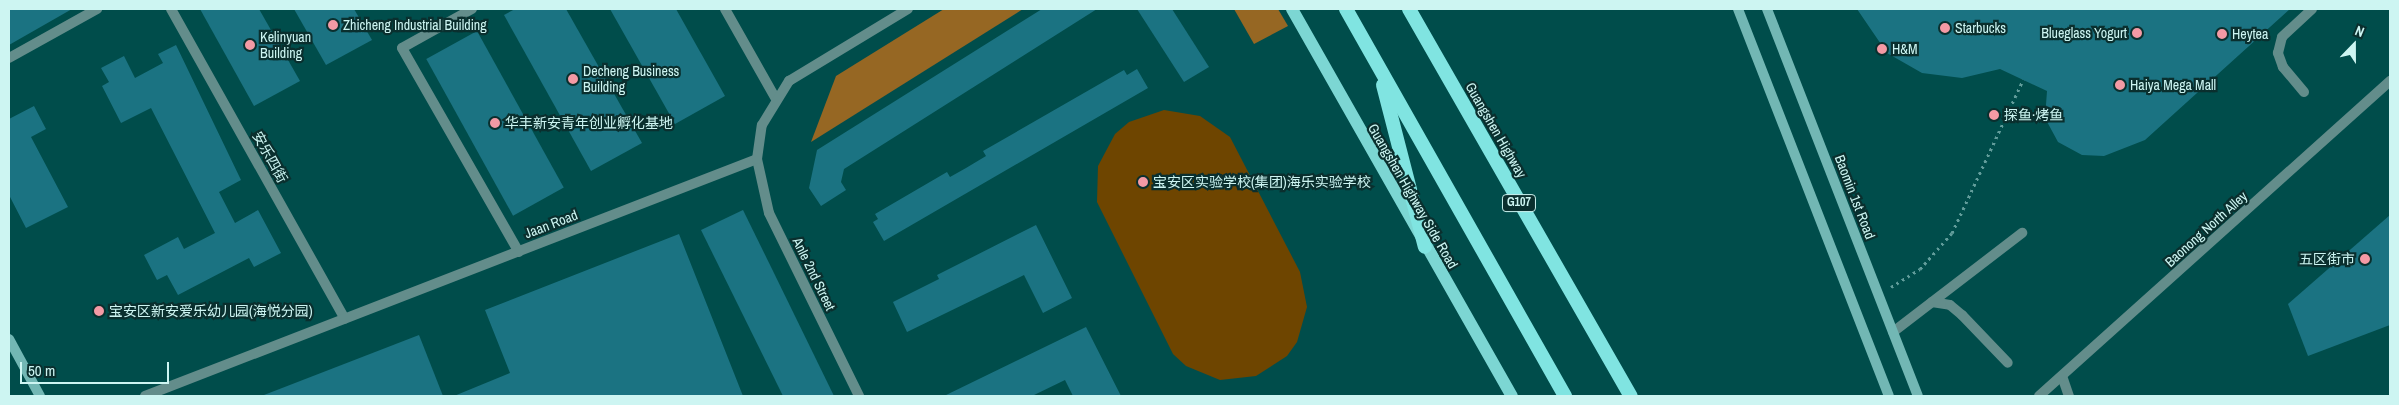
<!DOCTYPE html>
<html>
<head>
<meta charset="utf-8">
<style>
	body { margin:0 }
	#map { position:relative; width:2399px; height:405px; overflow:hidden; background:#004d4b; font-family:"Archivo Narrow","Noto Sans SC",sans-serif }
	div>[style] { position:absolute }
	.green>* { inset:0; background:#6e4500 }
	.forest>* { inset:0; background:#966723 }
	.building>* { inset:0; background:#1b7382; transform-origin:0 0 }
	.path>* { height:3px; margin-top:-1.5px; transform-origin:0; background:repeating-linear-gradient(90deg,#629d9b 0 2.5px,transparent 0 6.5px) }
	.service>* { height:10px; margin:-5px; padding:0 5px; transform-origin:5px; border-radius:5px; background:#638d8b }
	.minor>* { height:10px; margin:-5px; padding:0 5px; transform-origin:5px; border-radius:5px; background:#638d8b }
	.tertiary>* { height:10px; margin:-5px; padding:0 5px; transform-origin:5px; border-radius:5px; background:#638d8b }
	.secondary>* { height:10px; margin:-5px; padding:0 5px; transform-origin:5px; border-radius:5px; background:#72b7b4 }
	.primary>* { height:12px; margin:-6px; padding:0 6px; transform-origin:6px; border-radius:6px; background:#7cd6d3 }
	.trunk>* { height:14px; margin:-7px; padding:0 7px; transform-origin:7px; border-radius:7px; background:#80e4e1 }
	.dots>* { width:14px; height:14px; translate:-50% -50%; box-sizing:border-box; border:2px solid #0a2f2e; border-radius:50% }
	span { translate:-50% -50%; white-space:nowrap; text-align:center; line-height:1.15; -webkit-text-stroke:4.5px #0a2f2e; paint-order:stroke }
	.shield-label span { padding:1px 4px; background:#0a2f2e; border:1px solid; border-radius:4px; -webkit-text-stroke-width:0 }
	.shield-label { font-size:12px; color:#cdf5f2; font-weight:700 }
	.poi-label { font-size:14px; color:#cdf5f2 }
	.left { translate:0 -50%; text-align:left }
	.right { translate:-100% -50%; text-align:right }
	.street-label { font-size:14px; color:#cdf5f2 }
	.frame { position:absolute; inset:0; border:10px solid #cdf5f2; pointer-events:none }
	.north { position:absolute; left:2329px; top:20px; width:50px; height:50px; -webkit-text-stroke:4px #0a2f2e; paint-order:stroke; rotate:22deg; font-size:14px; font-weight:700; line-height:20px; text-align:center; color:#cdf5f2 }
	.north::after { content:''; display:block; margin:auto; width:18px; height:22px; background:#cdf5f2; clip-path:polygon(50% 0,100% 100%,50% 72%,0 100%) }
	.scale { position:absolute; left:20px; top:362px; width:149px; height:22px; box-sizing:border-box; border:2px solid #cdf5f2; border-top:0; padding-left:6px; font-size:15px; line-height:18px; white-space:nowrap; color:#cdf5f2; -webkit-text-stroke:4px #0a2f2e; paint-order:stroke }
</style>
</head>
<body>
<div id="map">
	<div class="green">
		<div style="clip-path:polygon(1164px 110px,1200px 116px,1230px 137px,1300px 272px,1307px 307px,1297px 342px,1287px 356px,1256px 376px,1220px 380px,1186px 366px,1173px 354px,1097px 202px,1098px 166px,1115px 134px,1129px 122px)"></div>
	</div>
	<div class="forest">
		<div style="clip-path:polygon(944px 9px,1023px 9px,811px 142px,836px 76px)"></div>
		<div style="clip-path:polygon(1234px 9px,1278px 9px,1288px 26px,1254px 44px)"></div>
	</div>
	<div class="building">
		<div style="clip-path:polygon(9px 9px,72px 9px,9px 45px)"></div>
		<div style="clip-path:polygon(200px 9px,259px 9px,300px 81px,254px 106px)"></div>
		<div style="clip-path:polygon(294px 9px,354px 9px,372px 40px,326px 65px)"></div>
		<div style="clip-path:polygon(515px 9px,566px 9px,642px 143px,591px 171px,504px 15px)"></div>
		<div style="clip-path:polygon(610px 9px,676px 9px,725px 96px,675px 124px)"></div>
		<div style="clip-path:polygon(1042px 9px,1097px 9px,844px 169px,841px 182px,846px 190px,821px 206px,809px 188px,817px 150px)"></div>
		<div style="clip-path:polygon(1137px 9px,1172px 9px,1209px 67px,1184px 82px)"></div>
		<div style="clip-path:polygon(1857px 9px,2290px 9px,2145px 140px,2104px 156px,2082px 155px,2058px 142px,2045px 118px,2047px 91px,2000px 69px,1962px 78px,1922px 73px,1887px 53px)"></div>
		<div style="left:477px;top:31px;width:179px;height:58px;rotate:61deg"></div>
		<div style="clip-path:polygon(176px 45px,241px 180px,219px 192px,235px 223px,258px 210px,281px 253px,254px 267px,249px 258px,178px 295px,167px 275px,157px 280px,144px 255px,178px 237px,184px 249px,215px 233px,151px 108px,121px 123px,102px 86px,109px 82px,101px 68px,124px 56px,135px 78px,163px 63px,158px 54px)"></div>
		<div style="clip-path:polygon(1137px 69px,1148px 88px,884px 241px,873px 222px,878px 219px,875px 214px,947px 172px,950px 177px,966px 168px,986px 156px,983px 151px,1124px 70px,1127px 75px)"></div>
		<div style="clip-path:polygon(34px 106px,46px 129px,31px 137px,68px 207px,26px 228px,9px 195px,9px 119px)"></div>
		<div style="clip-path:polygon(743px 210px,772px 269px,834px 396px,783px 396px,701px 230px)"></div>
		<div style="clip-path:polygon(2390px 215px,2390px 325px,2308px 356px,2288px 304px)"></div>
		<div style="clip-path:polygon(1036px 225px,1072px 298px,1043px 313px,1024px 275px,907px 332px,893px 302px,939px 279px,937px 275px)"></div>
		<div style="clip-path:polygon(679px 234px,743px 396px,454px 396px,510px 373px,485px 310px)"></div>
		<div style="clip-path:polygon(1086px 327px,1121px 396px,1073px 396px,1065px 380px,1032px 396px,944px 396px)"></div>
		<div style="clip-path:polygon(419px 335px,443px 396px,264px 396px,264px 395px)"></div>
	</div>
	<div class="path">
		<div style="left:1891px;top:287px;width:34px;rotate:-32deg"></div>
		<div style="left:1920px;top:269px;width:48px;rotate:-48.4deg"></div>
		<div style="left:1952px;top:233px;width:169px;rotate:-65.1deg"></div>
	</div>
	<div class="service">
		<div style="left:472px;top:9px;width:80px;rotate:150.9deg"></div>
		<div style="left:402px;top:48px;width:235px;rotate:60.2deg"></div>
		<div style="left:9px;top:58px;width:101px;rotate:-29.1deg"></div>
		<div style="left:2304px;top:92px;width:33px;rotate:-130deg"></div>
		<div style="left:2283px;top:67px;width:15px;rotate:-110deg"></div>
		<div style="left:2278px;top:53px;width:16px;rotate:-76deg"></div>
		<div style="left:2282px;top:37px;width:41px;rotate:-43deg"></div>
		<div style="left:1932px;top:302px;width:18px;rotate:9deg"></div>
		<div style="left:1950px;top:305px;width:16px;rotate:40deg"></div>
		<div style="left:1962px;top:315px;width:66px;rotate:46.2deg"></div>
		<div style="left:1893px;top:332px;width:163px;rotate:-37.5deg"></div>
	</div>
	<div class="minor">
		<div style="left:171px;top:9px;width:355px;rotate:60.7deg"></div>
		<div style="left:725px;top:9px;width:103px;rotate:60.5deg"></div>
		<div style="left:757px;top:159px;width:55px;rotate:77.5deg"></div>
		<div style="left:769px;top:213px;width:204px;rotate:63.8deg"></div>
		<div style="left:2062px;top:376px;width:21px;rotate:71deg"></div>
		<div style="left:2039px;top:396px;width:472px;rotate:-41.9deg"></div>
	</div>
	<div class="tertiary">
		<div style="left:145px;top:396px;width:656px;rotate:-21.17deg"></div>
		<div style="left:757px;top:159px;width:34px;rotate:-82deg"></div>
		<div style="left:762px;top:125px;width:52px;rotate:-58.5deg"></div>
		<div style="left:789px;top:81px;width:139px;rotate:-31.2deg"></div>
	</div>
	<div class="secondary">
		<div style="left:1738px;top:9px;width:415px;rotate:68.7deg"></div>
		<div style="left:1767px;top:9px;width:415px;rotate:68.7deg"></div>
		<div style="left:9px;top:339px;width:65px;rotate:61.5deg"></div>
	</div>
	<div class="primary">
		<div style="left:1292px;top:9px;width:445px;rotate:60.4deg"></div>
	</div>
	<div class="trunk">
		<div style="left:1346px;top:9px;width:445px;rotate:60.5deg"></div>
		<div style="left:1409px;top:9px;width:446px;rotate:60.2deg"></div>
		<div style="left:1383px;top:85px;width:167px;rotate:75.5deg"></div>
	</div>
	<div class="dots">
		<div style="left:333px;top:25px;background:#f49aa5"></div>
		<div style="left:1945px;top:28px;background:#f49aa5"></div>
		<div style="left:2137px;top:33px;background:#f49aa5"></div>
		<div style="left:2222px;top:34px;background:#f49aa5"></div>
		<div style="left:250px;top:45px;background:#f49aa5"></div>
		<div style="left:1882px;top:49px;background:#f49aa5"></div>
		<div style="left:573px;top:79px;background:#f49aa5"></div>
		<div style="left:2120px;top:85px;background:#f49aa5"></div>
		<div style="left:1994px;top:115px;background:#f49aa5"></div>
		<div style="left:495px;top:123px;background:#f49aa5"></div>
		<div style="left:1143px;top:182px;background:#f49aa5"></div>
		<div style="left:2365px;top:259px;background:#f49aa5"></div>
		<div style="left:99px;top:311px;background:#f49aa5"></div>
	</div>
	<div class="shield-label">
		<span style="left:1519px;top:203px">G107</span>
	</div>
	<div class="poi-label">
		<span class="left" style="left:343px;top:25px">Zhicheng Industrial Building</span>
		<span class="left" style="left:1955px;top:28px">Starbucks</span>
		<span class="right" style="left:2127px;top:33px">Blueglass Yogurt</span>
		<span class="left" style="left:2232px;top:34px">Heytea</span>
		<span class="left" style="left:260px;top:45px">Kelinyuan<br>Building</span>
		<span class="left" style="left:1892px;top:49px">H&amp;M</span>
		<span class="left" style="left:583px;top:79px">Decheng Business<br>Building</span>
		<span class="left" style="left:2130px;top:85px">Haiya Mega Mall</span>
		<span class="left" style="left:2004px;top:115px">探鱼·烤鱼</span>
		<span class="left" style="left:505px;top:123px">华丰新安青年创业孵化基地</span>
		<span class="left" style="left:1153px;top:182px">宝安区实验学校(集团)海乐实验学校</span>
		<span class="right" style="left:2355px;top:259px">五区街市</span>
		<span class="left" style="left:109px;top:311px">宝安区新安爱乐幼儿园(海悦分园)</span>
	</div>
	<div class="street-label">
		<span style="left:1496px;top:130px;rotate:60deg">Guangshen Highway</span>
		<span style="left:270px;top:157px;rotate:61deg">安乐四街</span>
		<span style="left:1413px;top:196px;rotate:60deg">Guangshen Highway Side Road</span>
		<span style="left:1855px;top:197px;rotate:69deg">Baomin 1st Road</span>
		<span style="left:551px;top:224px;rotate:-21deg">Jaan Road</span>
		<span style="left:2206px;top:229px;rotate:-42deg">Baonong North Alley</span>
		<span style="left:814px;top:274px;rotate:64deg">Anle 2nd Street</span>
	</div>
	<div class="frame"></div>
	<div class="north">N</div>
	<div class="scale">50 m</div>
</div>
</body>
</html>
